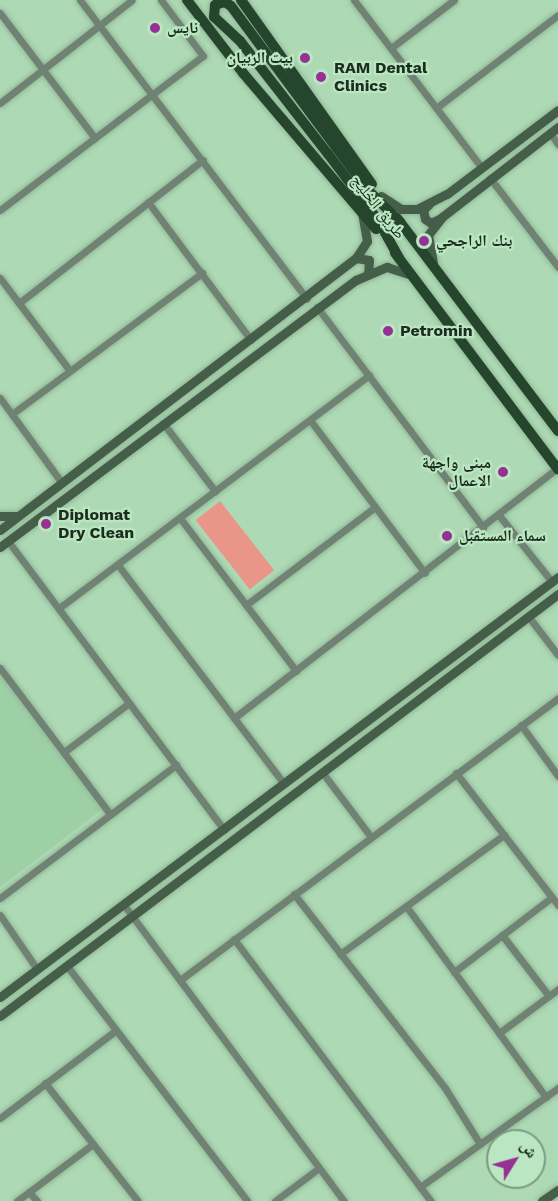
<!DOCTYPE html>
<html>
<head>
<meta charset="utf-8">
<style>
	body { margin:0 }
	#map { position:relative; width:558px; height:1201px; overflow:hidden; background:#add9b4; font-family:"Work Sans","Noto Naskh Arabic",sans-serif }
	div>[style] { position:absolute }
	.built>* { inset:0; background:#9ed0a6 }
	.green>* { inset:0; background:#e99689; transform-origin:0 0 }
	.roads { filter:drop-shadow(0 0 2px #90b796) drop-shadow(0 0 2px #90b796) }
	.street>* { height:7px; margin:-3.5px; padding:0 3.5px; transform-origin:3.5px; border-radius:3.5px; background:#708273 }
	.secondary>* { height:9px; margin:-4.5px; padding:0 4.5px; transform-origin:4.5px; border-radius:4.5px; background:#455e49 }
	.primary>* { height:10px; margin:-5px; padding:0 5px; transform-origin:5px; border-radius:5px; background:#25452c }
	.dots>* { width:16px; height:16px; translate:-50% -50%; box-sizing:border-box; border:3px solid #bae6c1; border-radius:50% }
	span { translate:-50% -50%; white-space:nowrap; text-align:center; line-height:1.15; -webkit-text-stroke:4.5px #bae6c1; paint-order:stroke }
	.poi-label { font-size:16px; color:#1c2d1f; font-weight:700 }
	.left { translate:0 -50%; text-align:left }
	.right { translate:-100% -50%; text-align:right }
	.street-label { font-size:16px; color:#1c2d1f }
	.north { position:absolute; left:486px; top:1129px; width:60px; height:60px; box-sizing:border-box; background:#bae6c1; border:2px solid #7b9c80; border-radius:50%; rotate:53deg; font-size:16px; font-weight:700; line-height:24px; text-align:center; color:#1c2d1f }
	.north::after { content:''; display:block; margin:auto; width:21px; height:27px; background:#973094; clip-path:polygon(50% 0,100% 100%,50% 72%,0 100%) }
</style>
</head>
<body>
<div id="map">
	<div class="built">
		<div style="clip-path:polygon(0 673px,101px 810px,0 887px)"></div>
	</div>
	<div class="green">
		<div style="left:220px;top:501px;width:88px;height:31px;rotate:52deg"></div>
	</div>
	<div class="roads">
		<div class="street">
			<div style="left:80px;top:0;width:375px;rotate:52.8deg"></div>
			<div style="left:354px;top:0;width:211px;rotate:52.7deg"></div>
			<div style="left:0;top:13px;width:157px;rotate:52.8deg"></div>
			<div style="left:391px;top:48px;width:79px;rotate:-37.3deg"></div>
			<div style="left:0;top:103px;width:167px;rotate:-38deg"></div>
			<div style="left:436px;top:108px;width:153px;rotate:-37.3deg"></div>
			<div style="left:550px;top:133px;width:14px;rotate:54deg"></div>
			<div style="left:490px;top:178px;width:112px;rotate:52.6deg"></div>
			<div style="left:148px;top:202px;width:172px;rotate:53.3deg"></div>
			<div style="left:0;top:210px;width:255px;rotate:-37.2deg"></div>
			<div style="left:203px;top:56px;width:70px;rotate:-126.9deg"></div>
			<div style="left:0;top:278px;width:116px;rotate:53deg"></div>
			<div style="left:19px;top:303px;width:233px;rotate:-37.9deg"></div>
			<div style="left:317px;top:307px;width:276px;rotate:53deg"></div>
			<div style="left:0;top:398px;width:105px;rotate:53.9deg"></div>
			<div style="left:12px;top:414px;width:237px;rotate:-36.6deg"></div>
			<div style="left:310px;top:420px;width:191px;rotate:53.1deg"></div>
			<div style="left:163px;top:423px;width:86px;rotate:52.6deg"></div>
			<div style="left:498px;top:514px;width:87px;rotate:51.5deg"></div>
			<div style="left:180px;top:518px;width:192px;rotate:52.8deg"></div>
			<div style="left:8px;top:541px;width:361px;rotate:53.2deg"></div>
			<div style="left:118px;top:565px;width:275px;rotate:52.8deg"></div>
			<div style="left:246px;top:605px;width:162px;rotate:-37.2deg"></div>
			<div style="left:59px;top:608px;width:388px;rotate:-36.9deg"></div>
			<div style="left:528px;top:616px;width:49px;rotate:52.4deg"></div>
			<div style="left:0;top:668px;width:183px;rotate:53deg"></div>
			<div style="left:234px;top:718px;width:409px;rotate:-37.7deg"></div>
			<div style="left:521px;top:725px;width:63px;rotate:54deg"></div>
			<div style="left:64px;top:752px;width:81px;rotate:-37deg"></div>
			<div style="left:322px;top:772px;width:81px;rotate:53deg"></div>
			<div style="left:456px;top:773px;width:167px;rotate:52.3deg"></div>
			<div style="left:294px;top:894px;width:246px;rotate:52.1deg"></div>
			<div style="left:445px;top:1088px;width:66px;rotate:58deg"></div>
			<div style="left:0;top:898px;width:221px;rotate:-37.1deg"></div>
			<div style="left:124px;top:905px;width:369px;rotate:53.4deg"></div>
			<div style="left:406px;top:906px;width:237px;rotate:53.8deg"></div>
			<div style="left:0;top:915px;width:65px;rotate:55.6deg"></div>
			<div style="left:502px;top:935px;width:77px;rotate:52.4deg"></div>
			<div style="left:234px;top:939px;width:328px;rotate:53.1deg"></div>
			<div style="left:340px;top:954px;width:203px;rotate:-36deg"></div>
			<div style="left:67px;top:966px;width:296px;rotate:52.5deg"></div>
			<div style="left:454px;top:972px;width:123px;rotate:-37.4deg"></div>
			<div style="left:180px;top:980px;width:472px;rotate:-36.7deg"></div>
			<div style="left:499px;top:1033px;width:74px;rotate:-36.7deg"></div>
			<div style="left:45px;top:1083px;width:150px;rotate:51.8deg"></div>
			<div style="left:0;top:1118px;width:144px;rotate:-37.1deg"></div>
			<div style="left:420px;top:1187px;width:170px;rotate:-35.7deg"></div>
			<div style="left:29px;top:1192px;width:12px;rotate:48deg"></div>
			<div style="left:17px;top:1201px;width:95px;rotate:-36.9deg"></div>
			<div style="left:275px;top:1201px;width:55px;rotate:-36.9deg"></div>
		</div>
		<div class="secondary">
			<div style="left:381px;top:196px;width:24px;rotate:33deg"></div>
			<div style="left:401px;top:209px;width:16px"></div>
			<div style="left:417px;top:209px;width:34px;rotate:-27deg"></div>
			<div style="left:447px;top:194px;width:139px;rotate:-37.1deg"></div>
			<div style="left:429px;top:204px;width:8px;rotate:135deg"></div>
			<div style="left:423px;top:210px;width:9px;rotate:77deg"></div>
			<div style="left:425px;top:219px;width:7px;rotate:34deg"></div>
			<div style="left:431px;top:223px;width:9px;rotate:-27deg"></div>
			<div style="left:356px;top:258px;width:13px;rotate:9deg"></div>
			<div style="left:369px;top:260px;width:13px;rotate:94deg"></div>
			<div style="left:433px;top:263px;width:28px;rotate:-100deg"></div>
			<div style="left:428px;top:235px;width:23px;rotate:-52deg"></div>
			<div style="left:442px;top:217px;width:147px;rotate:-37.8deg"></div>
			<div style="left:0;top:516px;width:17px"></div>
			<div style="left:0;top:530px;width:448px;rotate:-37.4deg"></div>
			<div style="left:356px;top:258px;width:20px;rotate:-57deg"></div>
			<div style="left:367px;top:241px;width:27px;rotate:-100deg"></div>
			<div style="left:0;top:547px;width:445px;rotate:-36.9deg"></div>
			<div style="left:356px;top:280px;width:34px;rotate:-23deg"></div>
			<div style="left:387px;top:267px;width:25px;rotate:18deg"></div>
			<div style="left:0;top:997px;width:698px;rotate:-36.97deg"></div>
			<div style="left:0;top:1016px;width:700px;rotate:-37.1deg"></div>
			<div style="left:542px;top:1201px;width:19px;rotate:-35deg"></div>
		</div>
		<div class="primary">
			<div style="left:187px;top:0;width:92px;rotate:52.5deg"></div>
			<div style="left:243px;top:73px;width:205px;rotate:49.6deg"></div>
			<div style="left:241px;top:0;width:226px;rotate:54.6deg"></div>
			<div style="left:397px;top:218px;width:267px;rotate:52.9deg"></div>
			<div style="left:395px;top:253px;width:271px;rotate:53deg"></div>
			<div style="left:399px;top:258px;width:43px;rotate:-118.9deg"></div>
			<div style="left:378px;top:220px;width:83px;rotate:-127.1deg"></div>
			<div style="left:328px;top:154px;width:143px;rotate:-127.9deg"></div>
			<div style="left:240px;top:41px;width:35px;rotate:-137deg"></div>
			<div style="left:214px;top:17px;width:12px;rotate:-85deg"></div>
			<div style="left:215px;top:5px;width:10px;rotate:-17deg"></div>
			<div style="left:225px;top:2px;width:7px;rotate:34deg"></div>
			<div style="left:231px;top:6px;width:227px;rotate:53.4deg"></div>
			<div style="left:366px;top:188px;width:48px;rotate:45deg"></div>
		</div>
	</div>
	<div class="dots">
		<div style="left:155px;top:28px;background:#973094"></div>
		<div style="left:305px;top:58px;background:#973094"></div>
		<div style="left:321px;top:77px;background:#973094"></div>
		<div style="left:424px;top:241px;background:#973094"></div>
		<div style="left:388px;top:331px;background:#973094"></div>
		<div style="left:503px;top:472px;background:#973094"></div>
		<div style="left:46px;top:524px;background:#973094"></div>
		<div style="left:447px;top:536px;background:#973094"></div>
	</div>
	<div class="poi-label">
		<span class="left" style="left:167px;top:28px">نايس</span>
		<span class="right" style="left:293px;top:58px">بيت الربيان</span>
		<span class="left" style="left:334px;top:77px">RAM Dental<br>Clinics</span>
		<span class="left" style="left:436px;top:241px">بنك الراجحي</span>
		<span class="left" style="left:400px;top:331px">Petromin</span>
		<span class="right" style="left:491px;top:472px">مبنى واجهة<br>الاعمال</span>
		<span class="left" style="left:58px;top:524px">Diplomat<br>Dry Clean</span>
		<span class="left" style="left:459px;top:536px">سماء المستقبل</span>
	</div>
	<div class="street-label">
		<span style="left:378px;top:207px;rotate:52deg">طريق الخليج</span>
	</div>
	<div class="north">ش</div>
</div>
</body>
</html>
